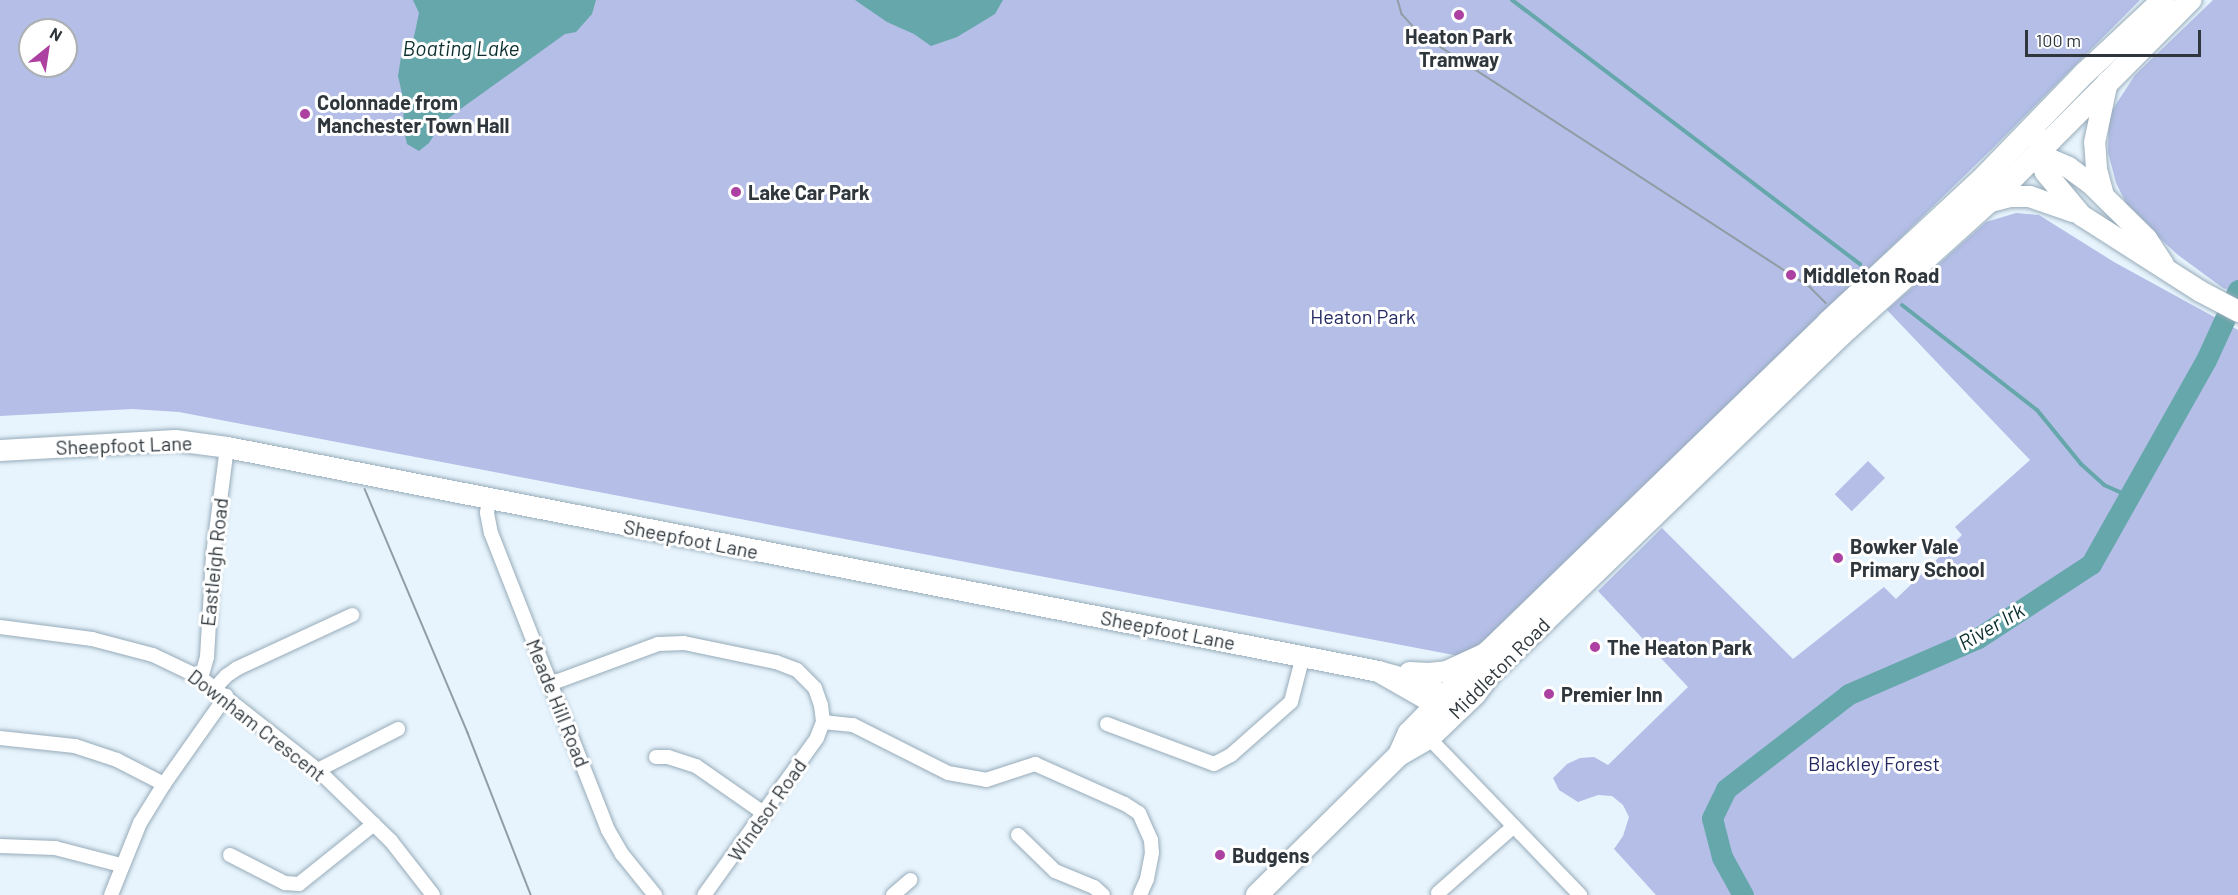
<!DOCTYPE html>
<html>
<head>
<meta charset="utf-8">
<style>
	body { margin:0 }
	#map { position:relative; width:2238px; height:895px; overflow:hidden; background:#e7f4fd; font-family:Barlow,sans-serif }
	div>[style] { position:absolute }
	.green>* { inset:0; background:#b4bee7; transform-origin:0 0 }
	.water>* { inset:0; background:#65a7aa }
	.stream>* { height:4px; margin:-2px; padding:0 2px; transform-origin:2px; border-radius:2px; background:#65a7aa }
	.river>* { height:21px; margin:-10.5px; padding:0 10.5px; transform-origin:10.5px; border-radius:10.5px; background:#65a7aa }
	.roads { filter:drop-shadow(0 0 2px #97abb9) drop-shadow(0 0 2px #97abb9) }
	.minor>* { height:14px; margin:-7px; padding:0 7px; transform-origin:7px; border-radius:7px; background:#fff }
	.primary>* { height:21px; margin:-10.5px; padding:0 10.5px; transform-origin:10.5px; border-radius:10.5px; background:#fff }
	.trunk>* { height:22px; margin:-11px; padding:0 11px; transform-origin:11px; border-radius:11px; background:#fff }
	.tram>* { height:1.5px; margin:-0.75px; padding:0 0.75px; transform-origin:0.75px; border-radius:0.75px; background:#929ca4 }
	.dots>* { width:16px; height:16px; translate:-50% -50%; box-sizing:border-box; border:3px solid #fff; border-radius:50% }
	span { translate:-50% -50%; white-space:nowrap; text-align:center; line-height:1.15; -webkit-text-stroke:6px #fff; paint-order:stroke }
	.poi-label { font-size:20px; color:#2f373d; font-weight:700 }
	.left { translate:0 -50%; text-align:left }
	.park-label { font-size:20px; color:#242961 }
	.street-label { font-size:20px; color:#2f373d }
	.water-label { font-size:21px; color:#0c2f30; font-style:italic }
	.north { position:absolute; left:18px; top:18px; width:60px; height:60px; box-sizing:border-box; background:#fff; border:2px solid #acafb1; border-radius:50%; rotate:30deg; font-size:16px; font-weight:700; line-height:24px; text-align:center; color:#2f373d }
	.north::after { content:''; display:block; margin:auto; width:21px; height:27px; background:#ad41a1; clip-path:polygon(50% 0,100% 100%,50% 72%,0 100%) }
	.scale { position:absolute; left:2025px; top:30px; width:176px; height:27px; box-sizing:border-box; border:3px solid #2f373d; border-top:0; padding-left:8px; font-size:18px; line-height:21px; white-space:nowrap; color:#2f373d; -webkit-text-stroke:4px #fff; paint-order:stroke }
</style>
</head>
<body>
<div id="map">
	<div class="green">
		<div style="clip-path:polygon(evenodd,0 0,2140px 0,1992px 149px,1629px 502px,1483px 642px,1459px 656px,179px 412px,132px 409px,0 416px,0 0,30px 30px,66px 30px,66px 66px,30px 66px,30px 30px)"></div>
		<div style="clip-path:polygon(2213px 0,2238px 0,2238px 294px,2223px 288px,2178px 255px,2130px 211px,2116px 183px,2108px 152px,2109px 115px,2135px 75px)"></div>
		<div style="clip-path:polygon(2016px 213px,2039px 215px,2114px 262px,2238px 330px,2238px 895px,1656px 895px,1614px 849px,1623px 836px,1629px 817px,1623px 805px,1612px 796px,1598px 795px,1578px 802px,1559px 790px,1553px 778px,1567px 764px,1580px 758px,1594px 757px,1608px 765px,1688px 687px,1598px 591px,1662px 528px,1793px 659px,1884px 587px,1896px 599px,1962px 535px,1955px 527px,2030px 460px,1887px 310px,1986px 222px)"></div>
		<div style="left:1868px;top:461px;width:24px;height:47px;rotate:45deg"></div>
	</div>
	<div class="water">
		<div style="clip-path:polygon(413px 0,596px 0,592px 14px,576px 32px,565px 34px,466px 105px,441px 124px,429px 143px,419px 151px,407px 144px,404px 131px,403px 98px,398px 76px,401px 57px,412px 46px,419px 13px)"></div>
		<div style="clip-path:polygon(855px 0,1003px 0,995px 14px,957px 37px,931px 46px,914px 34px,887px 22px)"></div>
	</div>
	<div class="stream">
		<div style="left:1512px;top:0;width:437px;rotate:37.2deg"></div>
		<div style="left:1902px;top:305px;width:171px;rotate:37.9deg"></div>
		<div style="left:2037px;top:410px;width:70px;rotate:50.8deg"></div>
		<div style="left:2081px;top:464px;width:31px;rotate:42deg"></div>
		<div style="left:2104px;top:485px;width:27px;rotate:24deg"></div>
	</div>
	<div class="river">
		<div style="left:1743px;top:895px;width:43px;rotate:-118.9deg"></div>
		<div style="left:1722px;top:857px;width:40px;rotate:-104.4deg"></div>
		<div style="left:1712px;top:818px;width:32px;rotate:-64deg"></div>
		<div style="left:1726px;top:789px;width:155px;rotate:-37.7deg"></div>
		<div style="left:1849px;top:694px;width:141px;rotate:-23.5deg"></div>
		<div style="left:1978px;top:638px;width:135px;rotate:-33.2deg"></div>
		<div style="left:2091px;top:564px;width:234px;rotate:-60.6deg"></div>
		<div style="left:2206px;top:360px;width:77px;rotate:-65.4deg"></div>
	</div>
	<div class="roads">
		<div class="minor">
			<div style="left:489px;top:500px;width:13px;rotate:99deg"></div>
			<div style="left:487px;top:513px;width:20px;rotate:79deg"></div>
			<div style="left:491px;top:533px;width:319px;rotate:68.5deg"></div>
			<div style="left:608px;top:830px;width:28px;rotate:60deg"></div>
			<div style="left:622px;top:854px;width:53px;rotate:51.2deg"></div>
			<div style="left:0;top:627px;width:93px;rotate:7.4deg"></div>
			<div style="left:92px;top:639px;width:63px;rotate:14.7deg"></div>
			<div style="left:153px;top:655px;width:53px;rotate:25.6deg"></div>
			<div style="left:201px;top:678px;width:149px;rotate:38.2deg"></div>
			<div style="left:318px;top:770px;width:102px;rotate:44.2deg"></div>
			<div style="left:391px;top:841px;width:68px;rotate:52.1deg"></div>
			<div style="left:201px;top:678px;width:22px;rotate:-74deg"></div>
			<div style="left:207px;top:657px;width:102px;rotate:-86.6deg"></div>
			<div style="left:213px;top:555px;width:109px;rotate:-82.6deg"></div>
			<div style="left:550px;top:684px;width:115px;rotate:-20.3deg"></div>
			<div style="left:658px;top:644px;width:26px;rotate:-2deg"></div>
			<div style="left:684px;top:643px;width:94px;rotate:11.7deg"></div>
			<div style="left:776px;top:662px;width:22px;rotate:21deg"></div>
			<div style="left:797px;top:670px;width:25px;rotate:45deg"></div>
			<div style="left:815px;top:688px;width:18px;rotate:71deg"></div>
			<div style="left:821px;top:705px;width:17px;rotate:83deg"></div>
			<div style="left:823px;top:722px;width:17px;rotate:111deg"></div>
			<div style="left:817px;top:738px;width:193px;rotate:125.7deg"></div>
			<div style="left:215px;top:688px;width:16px;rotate:-47deg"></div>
			<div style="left:226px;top:676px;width:14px;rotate:-34deg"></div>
			<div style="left:238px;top:668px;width:126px;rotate:-24.9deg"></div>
			<div style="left:823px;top:722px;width:30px;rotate:6deg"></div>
			<div style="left:853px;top:725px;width:106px;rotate:26.8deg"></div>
			<div style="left:948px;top:773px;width:39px;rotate:10deg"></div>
			<div style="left:986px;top:780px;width:52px;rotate:-18.1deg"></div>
			<div style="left:1035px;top:764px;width:98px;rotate:24deg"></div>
			<div style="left:1125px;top:804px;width:17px;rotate:33deg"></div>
			<div style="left:1139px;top:813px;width:30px;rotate:66deg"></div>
			<div style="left:1151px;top:840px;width:13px;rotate:86deg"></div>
			<div style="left:1152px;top:853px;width:26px;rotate:101deg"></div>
			<div style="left:1147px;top:879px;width:17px;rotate:114deg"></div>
			<div style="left:1107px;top:724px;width:114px;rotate:20.5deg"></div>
			<div style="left:1214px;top:764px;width:19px;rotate:-28deg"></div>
			<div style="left:1231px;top:755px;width:80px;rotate:-41.5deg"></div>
			<div style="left:1291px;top:702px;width:48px;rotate:-75.4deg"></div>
			<div style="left:0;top:738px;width:75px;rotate:6.1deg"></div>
			<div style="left:75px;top:746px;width:44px;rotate:18.4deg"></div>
			<div style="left:117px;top:760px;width:53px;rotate:27.1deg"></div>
			<div style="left:1429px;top:738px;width:218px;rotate:46.1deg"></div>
			<div style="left:656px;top:757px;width:12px"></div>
			<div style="left:668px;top:757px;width:29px;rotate:18deg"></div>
			<div style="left:696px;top:766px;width:84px;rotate:34.8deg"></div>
			<div style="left:318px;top:770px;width:90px;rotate:-27.1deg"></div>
			<div style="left:1018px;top:835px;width:52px;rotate:44.2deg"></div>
			<div style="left:1055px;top:871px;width:42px;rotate:22.3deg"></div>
			<div style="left:1094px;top:887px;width:12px;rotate:42deg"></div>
			<div style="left:0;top:846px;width:55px;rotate:2.1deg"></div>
			<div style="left:55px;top:848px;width:68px;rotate:14.4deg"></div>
			<div style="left:230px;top:855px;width:62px;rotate:27deg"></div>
			<div style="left:285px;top:883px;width:14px;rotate:4deg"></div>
			<div style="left:299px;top:884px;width:96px;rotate:-38.7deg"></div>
			<div style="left:1438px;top:893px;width:101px;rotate:-41.4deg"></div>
			<div style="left:111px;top:895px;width:78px;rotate:-68.1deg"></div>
			<div style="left:140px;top:823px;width:46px;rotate:-58.4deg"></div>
			<div style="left:164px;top:784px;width:108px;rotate:-54.8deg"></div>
			<div style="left:893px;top:895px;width:23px;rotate:-41deg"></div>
		</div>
		<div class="primary">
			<div style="left:2041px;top:139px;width:15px;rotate:101deg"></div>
			<div style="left:2038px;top:154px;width:19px;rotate:69deg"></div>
			<div style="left:2045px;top:172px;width:56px;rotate:50.1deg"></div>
			<div style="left:2081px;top:215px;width:141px;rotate:32.6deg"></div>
			<div style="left:2200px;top:291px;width:43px;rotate:27.8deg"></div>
			<div style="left:2038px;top:154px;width:33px;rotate:23deg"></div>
			<div style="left:2068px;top:167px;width:26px;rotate:36deg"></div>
			<div style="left:2089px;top:182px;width:80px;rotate:44.5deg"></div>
			<div style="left:2146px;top:238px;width:31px;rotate:57deg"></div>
			<div style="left:2103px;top:195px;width:28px;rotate:-105deg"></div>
			<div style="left:2096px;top:168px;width:26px;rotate:-94deg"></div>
			<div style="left:2094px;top:142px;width:62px;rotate:-78deg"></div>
			<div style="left:1990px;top:201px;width:21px;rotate:-14deg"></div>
			<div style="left:2010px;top:196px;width:19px"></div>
			<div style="left:2029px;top:196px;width:46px;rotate:19.2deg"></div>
			<div style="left:0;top:450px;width:175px;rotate:-3.3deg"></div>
			<div style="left:175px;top:440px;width:52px;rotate:7.7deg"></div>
			<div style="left:227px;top:447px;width:1173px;rotate:11.01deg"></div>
			<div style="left:1378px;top:671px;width:49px;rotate:15.5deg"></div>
			<div style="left:1425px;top:684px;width:14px;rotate:36deg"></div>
			<div style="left:1436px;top:692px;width:10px;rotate:66deg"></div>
			<div style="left:1440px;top:701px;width:15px;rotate:-169deg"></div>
			<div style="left:1425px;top:698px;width:54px;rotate:-150.1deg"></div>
			<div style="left:1409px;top:672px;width:19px;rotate:3deg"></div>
			<div style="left:1428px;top:673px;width:18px;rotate:-6deg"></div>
			<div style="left:1446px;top:671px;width:43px;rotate:-24.8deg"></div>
		</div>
		<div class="trunk">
			<div style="left:1399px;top:755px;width:24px;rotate:-66deg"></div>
			<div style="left:1409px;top:733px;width:115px;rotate:-45.7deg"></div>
			<div style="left:1489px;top:651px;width:472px;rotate:-44.1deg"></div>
			<div style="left:1828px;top:322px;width:216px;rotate:-42.9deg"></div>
			<div style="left:1986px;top:175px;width:142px;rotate:-45.9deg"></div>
			<div style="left:2085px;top:73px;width:107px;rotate:-43.1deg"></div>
			<div style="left:1257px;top:895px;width:199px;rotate:-44.6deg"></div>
			<div style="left:1399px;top:755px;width:34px;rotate:-30deg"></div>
			<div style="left:1429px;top:738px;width:64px;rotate:-43.7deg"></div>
			<div style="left:1475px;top:694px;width:26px;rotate:-53deg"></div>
			<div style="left:1491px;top:673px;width:487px;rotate:-44deg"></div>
			<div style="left:1841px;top:335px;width:200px;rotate:-42deg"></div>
			<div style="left:1990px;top:201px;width:284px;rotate:-45.1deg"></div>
		</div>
	</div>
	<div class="tram">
		<div style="left:1398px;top:0;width:15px;rotate:74deg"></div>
		<div style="left:1402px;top:14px;width:25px;rotate:48deg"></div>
		<div style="left:1419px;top:33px;width:468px;rotate:33deg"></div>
		<div style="left:1811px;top:288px;width:21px;rotate:45deg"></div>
		<div style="left:365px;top:489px;width:265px;rotate:67.1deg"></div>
		<div style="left:468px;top:733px;width:174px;rotate:68.7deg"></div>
	</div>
	<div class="dots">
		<div style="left:1459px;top:15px;background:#ad41a1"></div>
		<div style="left:305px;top:114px;background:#ad41a1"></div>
		<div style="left:736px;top:192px;background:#ad41a1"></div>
		<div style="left:1791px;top:275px;background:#ad41a1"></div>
		<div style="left:1838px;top:558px;background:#ad41a1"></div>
		<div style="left:1595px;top:647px;background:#ad41a1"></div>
		<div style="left:1549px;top:694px;background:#ad41a1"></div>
		<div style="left:1220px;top:855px;background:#ad41a1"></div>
	</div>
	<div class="poi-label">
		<span style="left:1459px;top:48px">Heaton Park<br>Tramway</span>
		<span class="left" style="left:317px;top:114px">Colonnade from<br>Manchester Town Hall</span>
		<span class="left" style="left:748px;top:192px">Lake Car Park</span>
		<span class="left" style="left:1803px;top:275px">Middleton Road</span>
		<span class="left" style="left:1850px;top:558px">Bowker Vale<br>Primary School</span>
		<span class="left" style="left:1607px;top:647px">The Heaton Park</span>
		<span class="left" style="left:1561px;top:694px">Premier Inn</span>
		<span class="left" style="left:1232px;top:855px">Budgens</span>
	</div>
	<div class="park-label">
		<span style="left:1363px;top:316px">Heaton Park</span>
		<span style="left:1874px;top:763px">Blackley Forest</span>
	</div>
	<div class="street-label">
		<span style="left:124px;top:445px;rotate:-2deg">Sheepfoot Lane</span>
		<span style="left:691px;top:539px;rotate:11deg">Sheepfoot Lane</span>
		<span style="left:214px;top:562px;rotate:-84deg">Eastleigh Road</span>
		<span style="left:1168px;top:630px;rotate:11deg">Sheepfoot Lane</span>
		<span style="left:1499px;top:668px;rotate:-45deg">Middleton Road</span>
		<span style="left:558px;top:703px;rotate:68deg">Meade Hill Road</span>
		<span style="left:257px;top:725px;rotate:38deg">Downham Crescent</span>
		<span style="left:767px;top:810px;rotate:-55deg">Windsor Road</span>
	</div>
	<div class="water-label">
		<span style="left:461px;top:48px">Boating Lake</span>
		<span style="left:1991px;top:626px;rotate:-30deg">River Irk</span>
	</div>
	<div class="north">N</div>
	<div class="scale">100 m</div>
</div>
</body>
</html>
